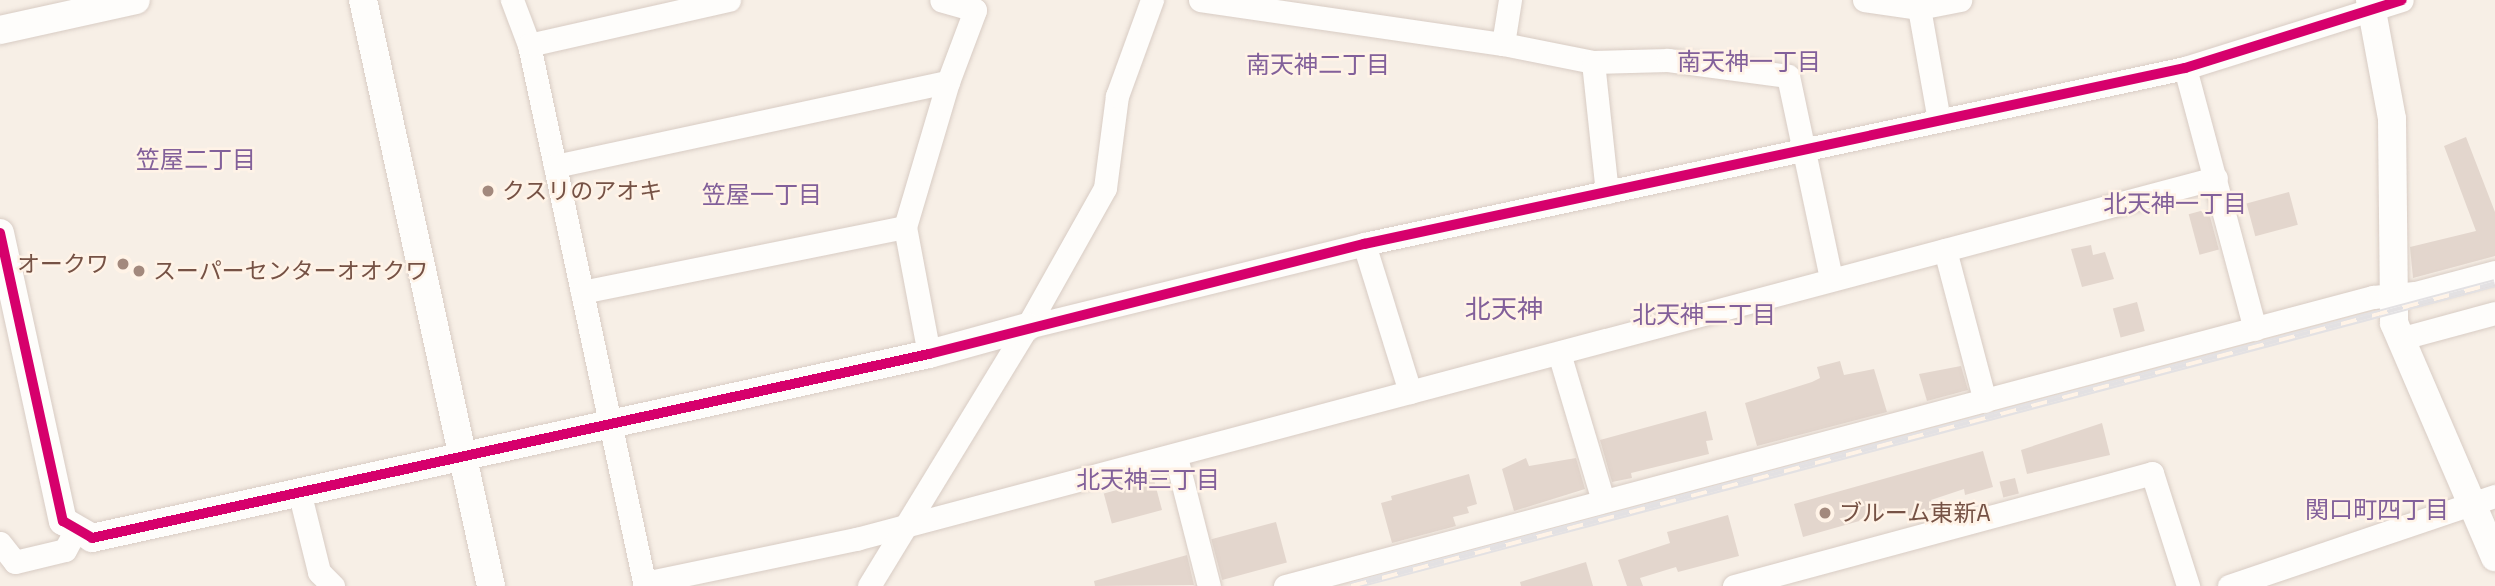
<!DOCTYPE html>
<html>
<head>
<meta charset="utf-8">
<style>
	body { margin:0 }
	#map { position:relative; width:2495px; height:586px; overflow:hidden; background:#f7efe6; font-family:"Space Grotesk","Noto Sans JP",sans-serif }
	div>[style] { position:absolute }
	.building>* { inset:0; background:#e3d6cd; transform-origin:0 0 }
	.roads { filter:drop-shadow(0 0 2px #d8ccc4) drop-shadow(0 0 2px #d8ccc4) }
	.minor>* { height:23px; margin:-11.5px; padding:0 11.5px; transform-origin:11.5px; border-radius:11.5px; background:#fefdfb }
	.tertiary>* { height:28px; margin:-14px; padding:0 14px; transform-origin:14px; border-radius:14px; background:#fefdfb }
	.rail>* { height:8px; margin-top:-4px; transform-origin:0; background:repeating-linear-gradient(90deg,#fff3e7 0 16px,#e3e1e3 0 32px); box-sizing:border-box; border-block:2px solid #e3e1e3 }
	.cycleway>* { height:10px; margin:-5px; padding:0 5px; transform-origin:5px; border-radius:5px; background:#d6006c }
	.dots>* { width:19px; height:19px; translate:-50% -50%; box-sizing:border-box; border:4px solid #fff3e7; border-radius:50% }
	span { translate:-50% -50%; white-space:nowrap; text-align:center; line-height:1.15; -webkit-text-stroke:5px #fff3e7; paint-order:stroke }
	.poi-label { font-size:23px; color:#765245 }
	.left { translate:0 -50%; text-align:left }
	.right { translate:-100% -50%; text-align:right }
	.neighbourhood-label { font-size:24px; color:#82609a }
	.quarter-label { font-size:26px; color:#82609a }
</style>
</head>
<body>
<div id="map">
	<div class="building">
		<div style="clip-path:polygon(2466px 137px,2495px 212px,2495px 256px,2413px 278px,2410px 247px,2476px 231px,2444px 146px)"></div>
		<div style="left:2289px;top:192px;width:34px;height:44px;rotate:75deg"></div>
		<div style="left:2208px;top:209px;width:42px;height:20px;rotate:75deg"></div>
		<div style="clip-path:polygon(2091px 245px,2093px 255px,2105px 252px,2114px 279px,2082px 287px,2071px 249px)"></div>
		<div style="left:2137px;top:302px;width:30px;height:25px;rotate:75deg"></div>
		<div style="clip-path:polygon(1840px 361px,1844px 375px,1874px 369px,1887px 412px,1757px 446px,1745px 403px,1812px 382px,1820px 378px,1817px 367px)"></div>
		<div style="clip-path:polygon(1961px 366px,1968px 390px,1927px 401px,1919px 374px)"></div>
		<div style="clip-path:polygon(1706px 411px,1713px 440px,1706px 441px,1709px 454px,1631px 473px,1632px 478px,1612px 482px,1600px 440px)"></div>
		<div style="clip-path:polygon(2102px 423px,2110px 455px,2027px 474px,2021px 450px)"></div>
		<div style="clip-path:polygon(1983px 451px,1993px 487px,1965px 495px,1964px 489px,1931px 500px,1933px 509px,1907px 516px,1905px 508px,1803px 537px,1794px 504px)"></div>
		<div style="clip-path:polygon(1526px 458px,1529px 466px,1576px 458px,1585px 489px,1514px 511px,1502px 469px)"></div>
		<div style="clip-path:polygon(1469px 474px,1477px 504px,1467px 507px,1469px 513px,1453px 517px,1456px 526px,1392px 543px,1381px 503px,1392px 500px,1391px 496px)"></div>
		<div style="left:2015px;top:478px;width:16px;height:16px;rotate:76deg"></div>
		<div style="left:1154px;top:480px;width:31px;height:52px;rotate:75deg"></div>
		<div style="clip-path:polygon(1728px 515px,1739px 556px,1678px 572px,1676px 567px,1640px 578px,1643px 586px,1627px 586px,1618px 560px,1670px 543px,1667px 532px)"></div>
		<div style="left:1276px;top:522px;width:42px;height:67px;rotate:75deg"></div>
		<div style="clip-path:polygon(1187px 555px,1194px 585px,1095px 586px,1094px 581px)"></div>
		<div style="clip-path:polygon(1586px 562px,1593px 586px,1521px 586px,1520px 582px)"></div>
	</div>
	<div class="roads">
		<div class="minor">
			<div style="left:512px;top:0;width:48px;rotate:69.3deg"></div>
			<div style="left:529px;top:45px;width:553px;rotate:77.9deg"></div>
			<div style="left:1200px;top:0;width:306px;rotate:8.3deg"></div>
			<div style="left:1503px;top:44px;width:92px;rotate:11.3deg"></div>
			<div style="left:1593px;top:62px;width:131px;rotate:83.9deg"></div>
			<div style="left:1864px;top:0;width:56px;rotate:8.3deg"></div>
			<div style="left:1919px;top:8px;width:42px;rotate:-11deg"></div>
			<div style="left:1919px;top:8px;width:114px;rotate:79.9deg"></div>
			<div style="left:1503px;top:44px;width:45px;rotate:-81deg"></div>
			<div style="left:529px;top:45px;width:205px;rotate:-12.7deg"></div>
			<div style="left:1593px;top:62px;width:75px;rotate:-1.5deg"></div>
			<div style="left:1668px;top:60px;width:121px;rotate:7.6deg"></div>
			<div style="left:1788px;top:76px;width:208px;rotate:78deg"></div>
			<div style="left:2185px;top:68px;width:270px;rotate:75deg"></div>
			<div style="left:555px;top:166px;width:402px;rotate:-12.1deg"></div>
			<div style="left:1364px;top:244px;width:155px;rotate:72.7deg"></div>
			<div style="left:1945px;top:250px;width:156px;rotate:75.2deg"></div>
			<div style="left:582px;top:292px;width:329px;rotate:-11.4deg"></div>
			<div style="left:1027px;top:327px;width:347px;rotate:-13.8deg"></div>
			<div style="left:1364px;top:244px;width:840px;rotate:-12.1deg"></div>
			<div style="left:2185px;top:68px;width:227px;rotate:-17.4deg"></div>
			<div style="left:2399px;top:339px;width:99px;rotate:-15.2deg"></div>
			<div style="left:1559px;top:353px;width:154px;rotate:73.4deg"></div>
			<div style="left:929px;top:354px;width:129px;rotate:-100.7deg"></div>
			<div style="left:905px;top:227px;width:151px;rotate:-73.5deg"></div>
			<div style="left:948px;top:82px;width:77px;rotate:-69.4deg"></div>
			<div style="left:975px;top:10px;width:35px;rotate:-164deg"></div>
			<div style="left:1176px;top:457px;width:133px;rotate:75.7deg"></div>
			<div style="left:299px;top:491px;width:83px;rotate:76.1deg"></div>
			<div style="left:319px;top:572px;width:20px;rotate:45deg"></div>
			<div style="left:0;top:543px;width:24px;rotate:52deg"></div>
			<div style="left:15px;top:562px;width:51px;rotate:-13.5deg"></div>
			<div style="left:65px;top:550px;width:24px;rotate:-62deg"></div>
			<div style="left:645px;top:583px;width:216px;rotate:-11.8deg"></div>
			<div style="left:856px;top:539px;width:1407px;rotate:-14.87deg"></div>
			<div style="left:869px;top:586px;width:303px;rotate:-58.6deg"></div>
			<div style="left:1027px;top:327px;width:159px;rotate:-60.7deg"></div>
			<div style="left:1105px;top:188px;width:93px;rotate:-82.6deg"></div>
			<div style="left:1117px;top:96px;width:102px;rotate:-70deg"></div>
			<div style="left:1285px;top:586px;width:1126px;rotate:-14.88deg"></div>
			<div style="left:2373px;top:297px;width:42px;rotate:-5.4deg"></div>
			<div style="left:2415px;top:293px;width:83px;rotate:-14.7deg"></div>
			<div style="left:1734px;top:586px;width:433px;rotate:-15.1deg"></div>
			<div style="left:2152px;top:473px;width:119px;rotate:72.3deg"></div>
			<div style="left:2229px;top:586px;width:281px;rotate:-18.7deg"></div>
		</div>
		<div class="tertiary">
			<div style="left:363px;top:0;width:600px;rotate:77.68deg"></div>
			<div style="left:2370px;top:0;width:121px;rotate:79.5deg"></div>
			<div style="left:2392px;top:119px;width:204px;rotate:89.4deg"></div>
			<div style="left:2394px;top:323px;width:255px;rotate:66.7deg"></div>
			<div style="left:0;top:30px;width:139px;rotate:-12.4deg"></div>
			<div style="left:0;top:233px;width:295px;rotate:77.7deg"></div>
			<div style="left:63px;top:521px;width:34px;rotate:30deg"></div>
			<div style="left:92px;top:538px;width:857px;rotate:-12.4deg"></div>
			<div style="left:929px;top:354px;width:102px;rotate:-15.4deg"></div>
		</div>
	</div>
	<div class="rail">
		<div style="left:1351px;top:586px;width:1183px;rotate:-14.83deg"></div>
	</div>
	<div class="cycleway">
		<div style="left:0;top:233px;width:295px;rotate:77.7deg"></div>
		<div style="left:63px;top:521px;width:34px;rotate:30deg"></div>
		<div style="left:92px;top:538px;width:857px;rotate:-12.4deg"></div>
		<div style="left:929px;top:354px;width:449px;rotate:-14.2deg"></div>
		<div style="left:1364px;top:244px;width:840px;rotate:-12.1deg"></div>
		<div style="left:2185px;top:68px;width:227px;rotate:-17.4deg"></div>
	</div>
	<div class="dots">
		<div style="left:488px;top:191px;background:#a3897d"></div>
		<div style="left:123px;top:264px;background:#a3897d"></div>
		<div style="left:139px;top:271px;background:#a3897d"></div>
		<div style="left:1825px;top:513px;background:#a3897d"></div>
	</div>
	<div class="poi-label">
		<span class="left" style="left:502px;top:191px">クスリのアオキ</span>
		<span class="right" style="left:109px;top:264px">オークワ</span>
		<span class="left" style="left:153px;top:271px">スーパーセンターオオクワ</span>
		<span class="left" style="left:1839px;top:513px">ブルーム東新A</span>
	</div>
	<div class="neighbourhood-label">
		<span style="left:1749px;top:62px">南天神一丁目</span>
		<span style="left:1318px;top:65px">南天神二丁目</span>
		<span style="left:196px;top:160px">笠屋二丁目</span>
		<span style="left:762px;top:195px">笠屋一丁目</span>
		<span style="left:2175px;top:204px">北天神一丁目</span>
		<span style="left:1704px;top:315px">北天神二丁目</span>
		<span style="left:1148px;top:480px">北天神三丁目</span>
		<span style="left:2377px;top:510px">関口町四丁目</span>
	</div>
	<div class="quarter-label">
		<span style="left:1504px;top:310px">北天神</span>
	</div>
</div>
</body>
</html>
